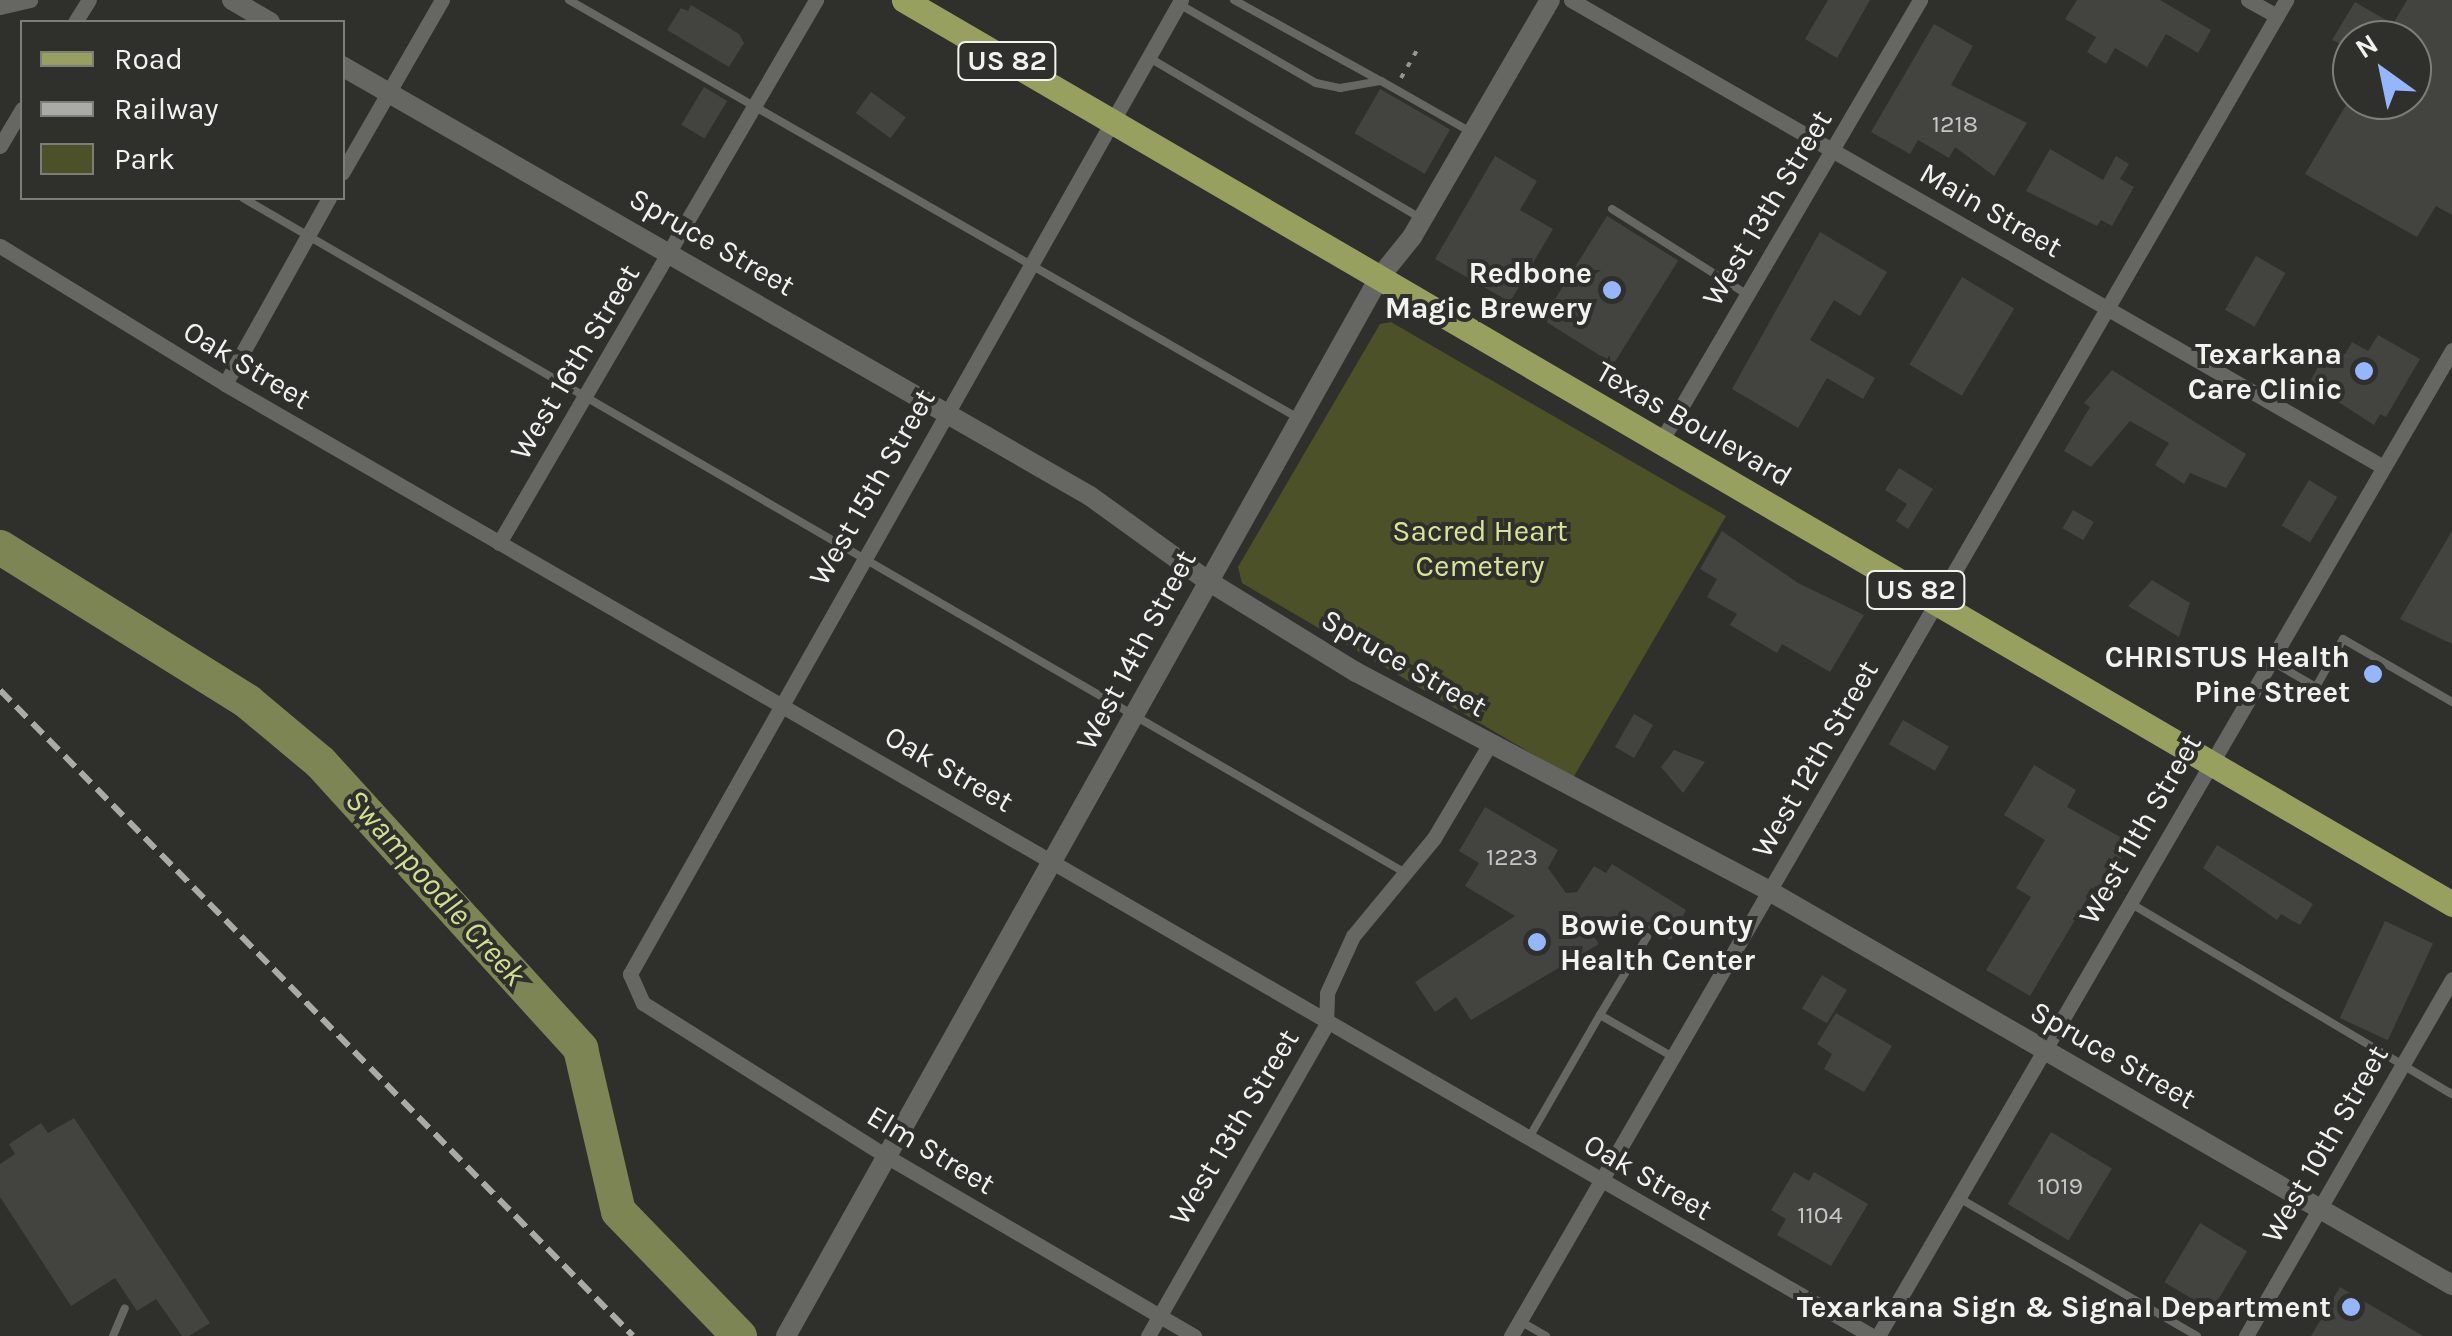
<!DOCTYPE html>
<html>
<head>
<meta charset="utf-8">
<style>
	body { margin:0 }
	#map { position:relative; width:2452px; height:1336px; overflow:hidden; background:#2f2f2b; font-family:Karla,sans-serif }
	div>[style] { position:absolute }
	.green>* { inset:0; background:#4c5128 }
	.river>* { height:35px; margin:-17.5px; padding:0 17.5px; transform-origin:17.5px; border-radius:17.5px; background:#7e8555 }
	.building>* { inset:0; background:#434440; transform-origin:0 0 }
	.path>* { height:4px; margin-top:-2px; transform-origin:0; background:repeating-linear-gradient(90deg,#949491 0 5px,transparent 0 13px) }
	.service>* { height:8px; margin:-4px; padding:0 4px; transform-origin:4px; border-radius:4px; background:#666762 }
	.minor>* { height:15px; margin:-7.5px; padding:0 7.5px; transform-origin:7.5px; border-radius:7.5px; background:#666762 }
	.tertiary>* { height:20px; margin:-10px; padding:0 10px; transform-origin:10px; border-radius:10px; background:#666762 }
	.primary>* { height:25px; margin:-12.5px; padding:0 12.5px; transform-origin:12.5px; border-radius:12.5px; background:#98a060 }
	.rail>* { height:6px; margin-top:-3px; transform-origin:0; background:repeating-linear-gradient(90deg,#aaaba7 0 15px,transparent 0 23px) }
	.dots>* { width:28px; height:28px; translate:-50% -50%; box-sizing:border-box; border:5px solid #2f2f2b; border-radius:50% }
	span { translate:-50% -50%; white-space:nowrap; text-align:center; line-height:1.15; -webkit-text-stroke:8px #2f2f2b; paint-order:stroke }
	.number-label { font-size:25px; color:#c6c7c4 }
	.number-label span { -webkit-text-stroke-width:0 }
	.shield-label span { padding:2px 8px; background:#2f2f2b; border:2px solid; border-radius:8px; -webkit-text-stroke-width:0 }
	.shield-label { font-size:28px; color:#f2f3f0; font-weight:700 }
	.street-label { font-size:30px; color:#f2f3f0 }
	.poi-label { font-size:30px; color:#f2f3f0; font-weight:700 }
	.right { translate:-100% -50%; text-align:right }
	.left { translate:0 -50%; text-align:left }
	.park-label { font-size:30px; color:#dae498 }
	.water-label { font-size:32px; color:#d4de92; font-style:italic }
	.legend { position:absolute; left:20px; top:20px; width:325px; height:180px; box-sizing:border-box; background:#2f2f2b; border:2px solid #7d7d7a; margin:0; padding:12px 18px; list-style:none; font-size:30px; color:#f2f3f0 }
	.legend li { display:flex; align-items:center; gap:20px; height:50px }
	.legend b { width:50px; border:2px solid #7d7d7a }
	.north { position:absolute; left:2332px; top:20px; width:100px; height:100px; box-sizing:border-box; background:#2f2f2b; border:2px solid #7d7d7a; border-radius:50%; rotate:327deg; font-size:28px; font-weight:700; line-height:40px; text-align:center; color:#f2f3f0 }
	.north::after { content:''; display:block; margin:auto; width:35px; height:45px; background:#95b6fd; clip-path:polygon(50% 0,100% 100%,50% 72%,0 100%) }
</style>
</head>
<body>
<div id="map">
	<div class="green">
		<div style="clip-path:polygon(1391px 322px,1726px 516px,1573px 778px,1242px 583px,1238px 567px,1380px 324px)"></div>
	</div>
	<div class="river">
		<div style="left:0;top:547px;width:291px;rotate:31.9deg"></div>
		<div style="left:247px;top:701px;width:95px;rotate:39.9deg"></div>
		<div style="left:320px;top:762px;width:387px;rotate:47.7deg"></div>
		<div style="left:580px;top:1048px;width:167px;rotate:76.9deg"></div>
		<div style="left:618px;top:1211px;width:174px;rotate:45.9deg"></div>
	</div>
	<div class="building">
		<div style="clip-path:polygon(1828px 0,1870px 0,1837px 58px,1805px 39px)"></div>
		<div style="clip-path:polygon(2077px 0,2160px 0,2211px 30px,2198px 53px,2166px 34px,2147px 67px,2115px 48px,2106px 64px,2087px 52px,2096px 37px,2065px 19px)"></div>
		<div style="clip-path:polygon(2407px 0,2452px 0,2452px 215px,2436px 206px,2417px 237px,2305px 174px,2349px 100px,2412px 100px,2412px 40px,2352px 40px,2352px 49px,2332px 40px,2355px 2px,2393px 24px)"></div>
		<div style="clip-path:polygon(691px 5px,739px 34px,744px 43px,729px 67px,667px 30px,681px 8px,688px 11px)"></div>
		<div style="clip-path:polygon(1934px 24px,1973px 46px,1951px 85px,2027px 123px,1994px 176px,1955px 147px,1949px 158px,1918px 140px,1910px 154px,1871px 132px)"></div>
		<div style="left:704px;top:87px;width:27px;height:44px;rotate:31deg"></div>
		<div style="left:1380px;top:89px;width:81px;height:51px;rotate:30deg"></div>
		<div style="left:871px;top:92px;width:43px;height:26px;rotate:36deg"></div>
		<div style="clip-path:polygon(2050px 149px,2103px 180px,2116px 156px,2129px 164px,2120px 179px,2134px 187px,2112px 226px,2101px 220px,2097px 226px,2026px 191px)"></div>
		<div style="clip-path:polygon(1495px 156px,1537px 181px,1520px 210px,1553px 229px,1510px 302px,1435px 259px)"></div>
		<div style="left:1607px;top:216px;width:84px;height:122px;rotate:32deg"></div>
		<div style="clip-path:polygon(1820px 232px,1887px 272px,1860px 316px,1834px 300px,1810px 340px,1875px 378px,1863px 399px,1827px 378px,1798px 428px,1732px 389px)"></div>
		<div style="left:2256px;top:256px;width:34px;height:62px;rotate:30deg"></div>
		<div style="left:1962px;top:277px;width:61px;height:102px;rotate:31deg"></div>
		<div style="clip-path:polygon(2378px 335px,2420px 359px,2386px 417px,2380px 414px,2374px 425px,2309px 383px,2330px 346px,2345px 354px,2352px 342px,2368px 351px)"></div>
		<div style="clip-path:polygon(2112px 370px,2246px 454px,2226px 488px,2190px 473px,2184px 484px,2155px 465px,2169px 443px,2130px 421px,2091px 467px,2064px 451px,2090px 407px,2084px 403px)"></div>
		<div style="clip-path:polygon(1899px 468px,1933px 489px,1908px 529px,1896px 521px,1907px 504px,1885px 490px)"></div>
		<div style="left:2309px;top:480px;width:33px;height:53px;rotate:31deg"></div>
		<div style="left:2073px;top:510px;width:24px;height:21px;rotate:30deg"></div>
		<div style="clip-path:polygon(1722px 531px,1798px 583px,1864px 615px,1830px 672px,1782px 644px,1777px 653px,1730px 625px,1737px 614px,1707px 597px,1717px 579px,1700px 569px)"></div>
		<div style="clip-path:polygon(2452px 531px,2452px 644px,2400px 619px)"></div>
		<div style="clip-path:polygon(2152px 580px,2190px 603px,2179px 637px,2128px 606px)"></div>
		<div style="left:1634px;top:714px;width:22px;height:38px;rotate:30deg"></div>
		<div style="left:1903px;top:720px;width:53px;height:28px;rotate:30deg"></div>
		<div style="clip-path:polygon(1674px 750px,1705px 762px,1683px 793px,1661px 767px)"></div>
		<div style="clip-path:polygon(2034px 765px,2076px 790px,2067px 807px,2129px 842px,2119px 864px,2126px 868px,2110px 895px,2095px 886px,2030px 996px,1986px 970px,2031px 897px,2016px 888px,2045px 840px,2004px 815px)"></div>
		<div style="clip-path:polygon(1485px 807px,1558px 850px,1548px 868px,1566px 893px,1577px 892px,1594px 866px,1606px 873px,1612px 864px,1686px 910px,1683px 916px,1693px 922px,1684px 935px,1676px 930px,1671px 940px,1625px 917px,1594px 937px,1599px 944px,1471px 1020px,1456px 997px,1435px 1012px,1415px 982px,1515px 916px,1465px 886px,1479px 863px,1459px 851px)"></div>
		<div style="clip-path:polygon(2217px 845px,2313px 904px,2300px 925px,2281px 914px,2277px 920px,2203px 868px)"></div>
		<div style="left:2385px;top:921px;width:53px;height:107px;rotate:25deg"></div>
		<div style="left:1822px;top:975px;width:29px;height:39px;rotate:31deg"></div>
		<div style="clip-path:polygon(1836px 1013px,1892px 1046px,1864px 1092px,1824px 1069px,1832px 1054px,1817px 1044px)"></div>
		<div style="clip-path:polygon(74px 1118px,210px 1323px,189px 1336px,182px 1336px,156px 1299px,137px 1311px,115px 1278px,71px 1306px,0 1197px,0 1164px,15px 1154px,9px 1144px,41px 1123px,48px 1133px)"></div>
		<div style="left:2051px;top:1132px;width:71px;height:84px;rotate:31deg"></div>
		<div style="clip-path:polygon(1794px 1172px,1809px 1181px,1814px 1172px,1868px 1204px,1831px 1266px,1777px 1235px,1786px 1219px,1771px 1210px)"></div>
		<div style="left:2200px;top:1223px;width:55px;height:69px;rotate:31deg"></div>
		<div style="clip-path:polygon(2340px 1287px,2423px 1336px,2311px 1336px)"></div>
	</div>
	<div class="path">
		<div style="left:1401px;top:78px;width:36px;rotate:-60deg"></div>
	</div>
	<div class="service">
		<div style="left:569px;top:0;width:840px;rotate:29.83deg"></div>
		<div style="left:1234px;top:0;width:166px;rotate:28.9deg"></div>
		<div style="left:1179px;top:4px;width:158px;rotate:30deg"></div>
		<div style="left:1316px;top:83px;width:25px;rotate:12deg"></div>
		<div style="left:1340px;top:88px;width:42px;rotate:-9.7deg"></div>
		<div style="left:1381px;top:81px;width:101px;rotate:29.6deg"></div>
		<div style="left:1148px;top:57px;width:318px;rotate:30.6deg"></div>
		<div style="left:243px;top:198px;width:1342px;rotate:30.14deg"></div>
		<div style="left:1612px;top:209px;width:161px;rotate:32.3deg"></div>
		<div style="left:2273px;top:662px;width:50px;rotate:30.2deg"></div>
		<div style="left:2316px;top:687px;width:55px;rotate:-60.6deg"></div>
		<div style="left:2343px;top:639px;width:126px;rotate:30deg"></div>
		<div style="left:2130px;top:903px;width:374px;rotate:30.7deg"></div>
		<div style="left:1647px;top:937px;width:91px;rotate:121.1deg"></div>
		<div style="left:1600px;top:1015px;width:84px;rotate:29.9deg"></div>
		<div style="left:1530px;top:1136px;width:140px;rotate:-60deg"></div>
		<div style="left:1959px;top:1198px;width:275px;rotate:30.1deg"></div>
		<div style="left:1520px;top:1321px;width:30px;rotate:30deg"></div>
		<div style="left:113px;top:1336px;width:30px;rotate:-67deg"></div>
	</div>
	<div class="minor">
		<div style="left:1181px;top:0;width:1119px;rotate:119.5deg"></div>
		<div style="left:630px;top:974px;width:32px;rotate:66deg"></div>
		<div style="left:643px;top:1003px;width:287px;rotate:32.2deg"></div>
		<div style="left:886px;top:1156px;width:357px;rotate:30.3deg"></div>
		<div style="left:1571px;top:0;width:937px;rotate:29.9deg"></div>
		<div style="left:2248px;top:0;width:33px;rotate:29deg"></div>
		<div style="left:0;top:7px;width:31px;rotate:-13deg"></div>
		<div style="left:75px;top:22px;width:26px;rotate:-58deg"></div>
		<div style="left:0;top:146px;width:43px;rotate:-59.3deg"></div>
		<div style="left:342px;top:173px;width:200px;rotate:-60deg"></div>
		<div style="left:0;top:246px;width:264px;rotate:31.5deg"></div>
		<div style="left:225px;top:384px;width:1902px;rotate:30.03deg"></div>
		<div style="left:225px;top:384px;width:213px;rotate:-60.8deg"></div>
		<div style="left:1660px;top:443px;width:514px;rotate:-59.59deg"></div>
		<div style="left:499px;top:543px;width:629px;rotate:-59.72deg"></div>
		<div style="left:1148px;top:1336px;width:358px;rotate:-60.2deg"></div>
		<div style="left:1326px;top:1025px;width:32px;rotate:-88deg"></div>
		<div style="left:1327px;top:993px;width:63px;rotate:-65.5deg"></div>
		<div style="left:1353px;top:936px;width:127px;rotate:-50.4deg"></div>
		<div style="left:1434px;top:838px;width:106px;rotate:-59.3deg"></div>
		<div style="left:1511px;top:1336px;width:1545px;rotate:-59.88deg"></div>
		<div style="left:1878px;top:1336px;width:1141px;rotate:-59.79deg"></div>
		<div style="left:2246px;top:1336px;width:412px;rotate:-60deg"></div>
	</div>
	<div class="tertiary">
		<div style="left:232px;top:0;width:44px;rotate:30.1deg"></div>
		<div style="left:342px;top:66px;width:863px;rotate:29.89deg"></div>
		<div style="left:1090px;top:496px;width:145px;rotate:35.8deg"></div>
		<div style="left:1208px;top:581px;width:174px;rotate:31.6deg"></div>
		<div style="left:1356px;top:672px;width:470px;rotate:27.9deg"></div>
		<div style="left:1771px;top:892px;width:786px;rotate:29.99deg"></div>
		<div style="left:786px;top:1336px;width:1213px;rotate:-60.73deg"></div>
		<div style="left:1379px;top:278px;width:53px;rotate:-51.2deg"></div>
		<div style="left:1412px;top:237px;width:274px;rotate:-59.8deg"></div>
	</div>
	<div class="primary">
		<div style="left:904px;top:0;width:1793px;rotate:30.28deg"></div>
	</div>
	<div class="rail">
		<div style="left:0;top:690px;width:904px;rotate:45.58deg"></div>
	</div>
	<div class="dots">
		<div style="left:1612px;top:290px;background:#95b6fd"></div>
		<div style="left:2364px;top:371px;background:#95b6fd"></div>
		<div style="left:2373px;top:674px;background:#95b6fd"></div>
		<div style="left:1537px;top:942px;background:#95b6fd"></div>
		<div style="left:2351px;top:1307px;background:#95b6fd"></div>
	</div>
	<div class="number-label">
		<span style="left:1955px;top:124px">1218</span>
		<span style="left:1512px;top:857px">1223</span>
		<span style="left:2060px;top:1186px">1019</span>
		<span style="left:1820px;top:1215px">1104</span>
	</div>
	<div class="shield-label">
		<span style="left:1007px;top:61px">US 82</span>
		<span style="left:1916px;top:590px">US 82</span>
	</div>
	<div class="street-label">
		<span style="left:1767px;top:208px;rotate:-59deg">West 13th Street</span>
		<span style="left:1991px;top:210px;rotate:30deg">Main Street</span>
		<span style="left:712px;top:242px;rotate:30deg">Spruce Street</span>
		<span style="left:575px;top:362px;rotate:-59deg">West 16th Street</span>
		<span style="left:247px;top:365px;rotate:31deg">Oak Street</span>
		<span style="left:1694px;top:424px;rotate:30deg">Texas Boulevard</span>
		<span style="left:872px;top:487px;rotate:-60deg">West 15th Street</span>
		<span style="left:1136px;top:650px;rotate:-62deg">West 14th Street</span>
		<span style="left:1404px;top:663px;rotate:30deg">Spruce Street</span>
		<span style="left:1815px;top:759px;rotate:-60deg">West 12th Street</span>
		<span style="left:949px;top:769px;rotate:30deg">Oak Street</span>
		<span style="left:2140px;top:829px;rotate:-60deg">West 11th Street</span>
		<span style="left:2113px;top:1055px;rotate:30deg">Spruce Street</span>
		<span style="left:1234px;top:1127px;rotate:-59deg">West 13th Street</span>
		<span style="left:2325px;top:1144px;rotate:-60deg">West 10th Street</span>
		<span style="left:931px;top:1150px;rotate:31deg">Elm Street</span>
		<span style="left:1648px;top:1177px;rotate:30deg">Oak Street</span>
	</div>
	<div class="poi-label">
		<span class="right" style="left:1592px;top:290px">Redbone<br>Magic Brewery</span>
		<span class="right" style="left:2342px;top:371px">Texarkana<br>Care Clinic</span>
		<span class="right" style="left:2350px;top:674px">CHRISTUS Health<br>Pine Street</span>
		<span class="left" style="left:1560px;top:942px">Bowie County<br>Health Center</span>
		<span class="right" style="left:2331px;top:1307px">Texarkana Sign &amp; Signal Department</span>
	</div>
	<div class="park-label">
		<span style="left:1480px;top:548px">Sacred Heart<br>Cemetery</span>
	</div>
	<div class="water-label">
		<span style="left:435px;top:888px;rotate:48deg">Swampoodle Creek</span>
	</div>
	<ul class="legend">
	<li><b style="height:12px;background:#98a060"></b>Road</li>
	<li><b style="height:12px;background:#aaaba7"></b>Railway</li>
	<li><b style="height:28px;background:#4c5128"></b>Park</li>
	</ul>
	<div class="north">N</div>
</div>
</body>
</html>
